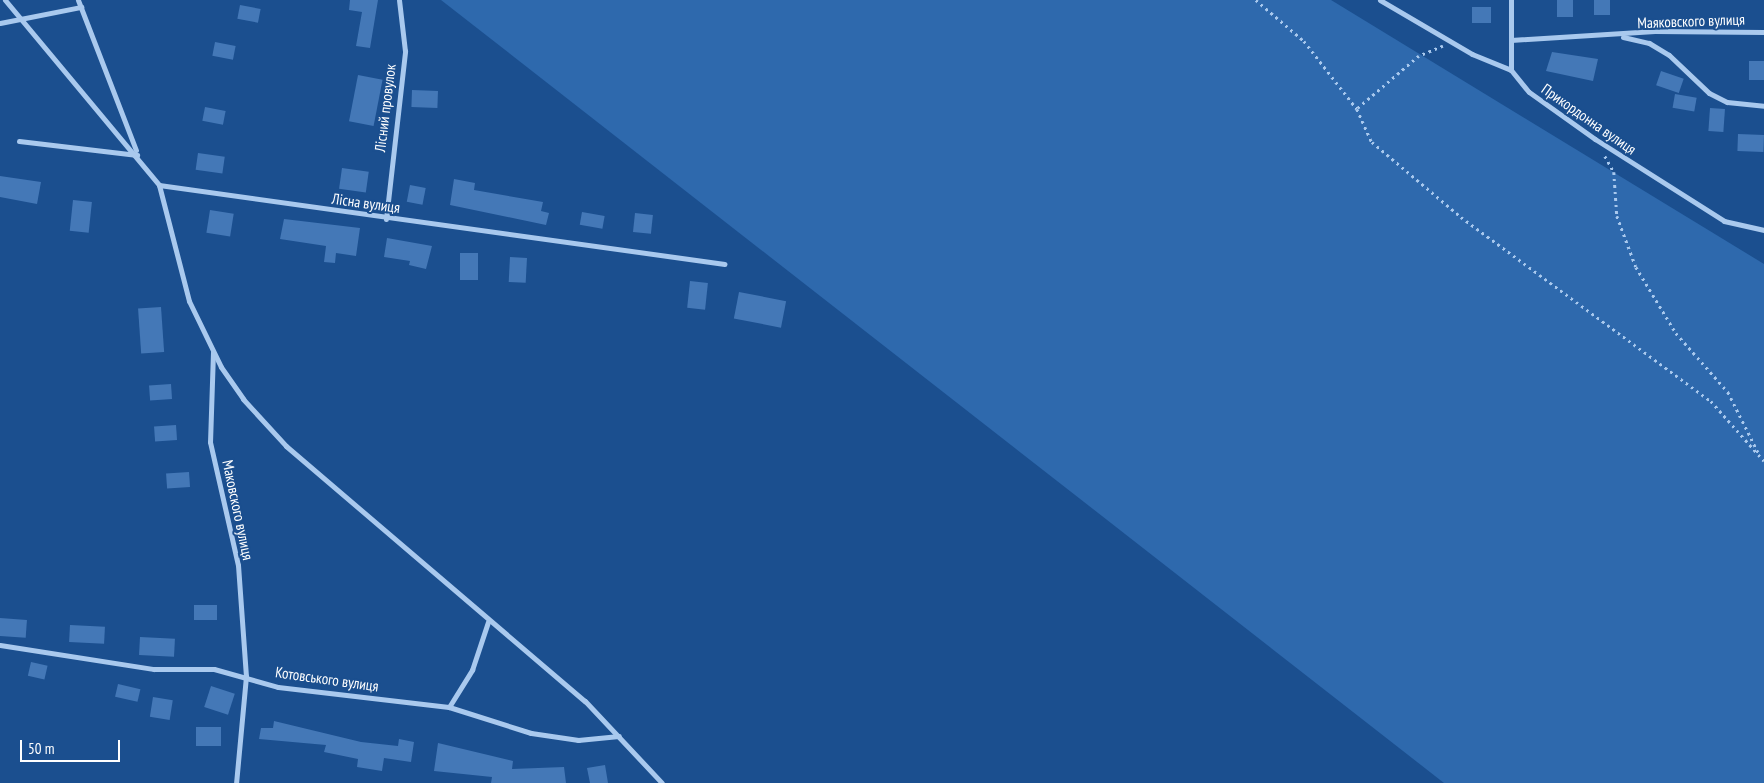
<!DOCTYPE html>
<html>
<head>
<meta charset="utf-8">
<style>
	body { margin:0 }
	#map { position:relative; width:1764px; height:783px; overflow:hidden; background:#1b4f8f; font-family:"PT Sans Narrow",sans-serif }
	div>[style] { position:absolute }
	.green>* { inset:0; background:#2e69ad }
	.building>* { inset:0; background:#4478b7; transform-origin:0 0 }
	.path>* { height:2.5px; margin-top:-1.25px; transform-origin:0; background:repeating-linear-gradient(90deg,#a9c9ee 0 2.5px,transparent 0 6.5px) }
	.minor>* { height:5px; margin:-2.5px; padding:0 2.5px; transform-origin:2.5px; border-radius:2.5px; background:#a9c9ee }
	span { translate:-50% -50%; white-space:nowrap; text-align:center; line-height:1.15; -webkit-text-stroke:4px #1b4f8f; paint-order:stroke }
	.street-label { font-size:15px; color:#fff }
	.scale { position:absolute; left:20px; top:740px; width:100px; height:22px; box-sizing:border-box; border:2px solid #fff; border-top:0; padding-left:6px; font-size:15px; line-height:18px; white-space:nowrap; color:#fff; -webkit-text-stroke:4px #1b4f8f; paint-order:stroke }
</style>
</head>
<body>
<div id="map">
	<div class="green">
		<div style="clip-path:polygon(441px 0,1331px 0,1764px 264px,1764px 783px,1444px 783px)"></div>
	</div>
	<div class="building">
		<div style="clip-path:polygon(350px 0,378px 0,370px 48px,356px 46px,362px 12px,349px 10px)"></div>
		<div style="left:1557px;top:0;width:16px;height:17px"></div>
		<div style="left:1594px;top:0;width:16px;height:15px"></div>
		<div style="left:240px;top:5px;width:21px;height:14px;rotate:11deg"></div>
		<div style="left:1472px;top:7px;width:19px;height:16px"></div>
		<div style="left:215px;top:42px;width:21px;height:14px;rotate:11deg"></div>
		<div style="clip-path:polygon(1552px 52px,1598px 59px,1593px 81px,1546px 71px)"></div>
		<div style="left:1749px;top:61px;width:15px;height:19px"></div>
		<div style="left:1661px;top:71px;width:24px;height:15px;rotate:19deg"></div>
		<div style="left:358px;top:75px;width:25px;height:47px;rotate:11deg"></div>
		<div style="left:412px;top:90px;width:26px;height:17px;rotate:2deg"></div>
		<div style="left:1675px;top:94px;width:22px;height:14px;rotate:10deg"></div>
		<div style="left:205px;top:107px;width:21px;height:14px;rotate:11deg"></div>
		<div style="left:1710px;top:108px;width:15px;height:23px;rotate:4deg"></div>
		<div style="left:1738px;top:134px;width:26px;height:17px;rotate:2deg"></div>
		<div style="left:198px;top:153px;width:27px;height:17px;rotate:8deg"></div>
		<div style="left:342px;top:168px;width:27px;height:21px;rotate:8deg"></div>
		<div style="clip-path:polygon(0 176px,41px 182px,37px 204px,0 197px)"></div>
		<div style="clip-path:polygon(454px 179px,475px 183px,474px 190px,543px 202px,541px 211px,549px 213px,546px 225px,450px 205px)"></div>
		<div style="left:410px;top:185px;width:16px;height:17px;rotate:11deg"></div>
		<div style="left:73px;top:200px;width:19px;height:31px;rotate:6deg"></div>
		<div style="left:210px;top:210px;width:24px;height:23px;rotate:9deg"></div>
		<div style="left:582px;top:212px;width:23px;height:13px;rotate:10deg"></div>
		<div style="left:635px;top:213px;width:18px;height:19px;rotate:6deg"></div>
		<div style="clip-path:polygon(284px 219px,360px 228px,356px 256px,336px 253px,335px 263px,324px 262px,326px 246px,280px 239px)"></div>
		<div style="clip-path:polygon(387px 238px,432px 246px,426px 269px,409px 265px,410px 261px,384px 257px)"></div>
		<div style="left:478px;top:253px;width:27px;height:18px;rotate:90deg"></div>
		<div style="left:510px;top:257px;width:17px;height:25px;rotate:3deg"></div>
		<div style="left:690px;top:281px;width:18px;height:27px;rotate:6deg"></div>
		<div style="left:739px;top:292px;width:48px;height:27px;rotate:11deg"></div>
		<div style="left:161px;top:307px;width:45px;height:23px;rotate:86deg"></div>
		<div style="left:171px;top:384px;width:15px;height:22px;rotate:86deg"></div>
		<div style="left:176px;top:425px;width:15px;height:22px;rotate:86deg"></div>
		<div style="left:189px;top:472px;width:15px;height:23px;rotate:86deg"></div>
		<div style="left:217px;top:605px;width:15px;height:23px;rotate:90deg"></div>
		<div style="left:0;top:618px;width:27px;height:18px;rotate:4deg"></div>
		<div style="left:70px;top:625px;width:35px;height:17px;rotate:3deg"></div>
		<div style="left:140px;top:637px;width:35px;height:18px;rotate:3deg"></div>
		<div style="left:31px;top:662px;width:17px;height:14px;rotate:13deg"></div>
		<div style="left:118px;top:684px;width:23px;height:13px;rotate:13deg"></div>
		<div style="left:211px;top:686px;width:25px;height:22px;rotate:18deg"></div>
		<div style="left:153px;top:697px;width:20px;height:20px;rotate:9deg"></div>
		<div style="clip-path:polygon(274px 721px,361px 742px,398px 746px,399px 739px,414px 742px,411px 762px,384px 758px,382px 771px,357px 767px,358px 759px,324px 752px,326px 745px,259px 739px,261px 728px,273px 728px)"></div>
		<div style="left:196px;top:727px;width:25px;height:19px"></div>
		<div style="clip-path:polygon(438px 743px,513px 761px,512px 769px,564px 767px,566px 783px,491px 783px,492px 777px,434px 771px)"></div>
		<div style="clip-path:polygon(605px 765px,608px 783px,590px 783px,587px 768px)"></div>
	</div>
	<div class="path">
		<div style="left:1256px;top:0;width:63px;rotate:40.5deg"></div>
		<div style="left:1304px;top:41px;width:86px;rotate:52.1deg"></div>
		<div style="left:1443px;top:46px;width:26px;rotate:157deg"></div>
		<div style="left:1419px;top:56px;width:82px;rotate:139.5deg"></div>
		<div style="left:1357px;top:109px;width:36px;rotate:66deg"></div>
		<div style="left:1372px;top:142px;width:116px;rotate:40.1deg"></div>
		<div style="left:1461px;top:217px;width:310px;rotate:36.4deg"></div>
		<div style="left:1711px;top:401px;width:80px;rotate:48.5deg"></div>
		<div style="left:1605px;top:156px;width:18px;rotate:61deg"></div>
		<div style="left:1614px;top:172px;width:44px;rotate:86.1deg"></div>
		<div style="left:1617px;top:216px;width:54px;rotate:69.6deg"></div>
		<div style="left:1636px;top:267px;width:77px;rotate:58.8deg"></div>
		<div style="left:1676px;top:333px;width:79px;rotate:48.6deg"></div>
		<div style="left:1728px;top:392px;width:69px;rotate:63.4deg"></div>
	</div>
	<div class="minor">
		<div style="left:5px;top:0;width:241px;rotate:50.2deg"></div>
		<div style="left:159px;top:185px;width:571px;rotate:7.95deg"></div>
		<div style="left:78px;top:0;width:161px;rotate:68.9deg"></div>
		<div style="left:1380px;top:0;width:107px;rotate:30.4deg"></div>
		<div style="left:1472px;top:54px;width:42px;rotate:22.3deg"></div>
		<div style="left:1511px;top:70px;width:28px;rotate:51deg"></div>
		<div style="left:1529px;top:92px;width:81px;rotate:35.5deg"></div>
		<div style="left:1595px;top:139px;width:153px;rotate:32.4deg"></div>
		<div style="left:1724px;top:221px;width:41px;rotate:12.7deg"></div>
		<div style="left:1511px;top:0;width:70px;rotate:90deg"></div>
		<div style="left:0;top:23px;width:83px;rotate:-11.2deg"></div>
		<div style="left:1623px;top:37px;width:27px;rotate:13deg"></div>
		<div style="left:1649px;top:43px;width:23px;rotate:31deg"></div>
		<div style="left:1669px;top:55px;width:55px;rotate:43.5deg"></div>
		<div style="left:1709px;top:93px;width:20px;rotate:27deg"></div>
		<div style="left:1727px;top:102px;width:37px;rotate:6deg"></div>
		<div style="left:1511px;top:40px;width:144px;rotate:-3.6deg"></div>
		<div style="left:1655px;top:31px;width:109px;rotate:0.5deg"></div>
		<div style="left:19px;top:141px;width:119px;rotate:6.8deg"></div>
		<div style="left:159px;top:185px;width:120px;rotate:75.5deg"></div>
		<div style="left:189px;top:301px;width:73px;rotate:64.1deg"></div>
		<div style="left:221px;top:367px;width:39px;rotate:55deg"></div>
		<div style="left:243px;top:399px;width:64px;rotate:47.5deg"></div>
		<div style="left:286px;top:446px;width:393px;rotate:40.5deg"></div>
		<div style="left:585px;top:701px;width:112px;rotate:46.8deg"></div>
		<div style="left:386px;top:219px;width:169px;rotate:-83.5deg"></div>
		<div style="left:405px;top:51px;width:51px;rotate:-96.7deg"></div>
		<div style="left:213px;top:352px;width:90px;rotate:91.9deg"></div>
		<div style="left:210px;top:442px;width:126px;rotate:77.2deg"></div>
		<div style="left:238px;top:565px;width:111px;rotate:85.9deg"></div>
		<div style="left:246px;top:676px;width:107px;rotate:95.3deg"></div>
		<div style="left:0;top:645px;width:156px;rotate:8.9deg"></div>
		<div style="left:154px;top:669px;width:60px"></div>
		<div style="left:214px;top:669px;width:66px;rotate:15.7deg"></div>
		<div style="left:278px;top:687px;width:172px;rotate:6.7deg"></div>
		<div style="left:449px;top:707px;width:86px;rotate:17.6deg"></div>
		<div style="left:531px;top:733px;width:48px;rotate:8.5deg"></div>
		<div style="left:578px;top:740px;width:41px;rotate:-5.6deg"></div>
		<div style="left:449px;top:707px;width:44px;rotate:-58.1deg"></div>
		<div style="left:472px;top:670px;width:51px;rotate:-71.6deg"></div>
	</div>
	<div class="street-label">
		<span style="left:1691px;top:21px;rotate:-2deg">Маяковского вулиця</span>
		<span style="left:385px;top:108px;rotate:-83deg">Лісний провулок</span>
		<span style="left:1589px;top:119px;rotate:35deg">Прикордонна вулиця</span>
		<span style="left:366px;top:203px;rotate:8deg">Лісна вулиця</span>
		<span style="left:238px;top:510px;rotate:78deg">Маковского вулиця</span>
		<span style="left:327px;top:679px;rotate:8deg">Котовського вулиця</span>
	</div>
	<div class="scale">50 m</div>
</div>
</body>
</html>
